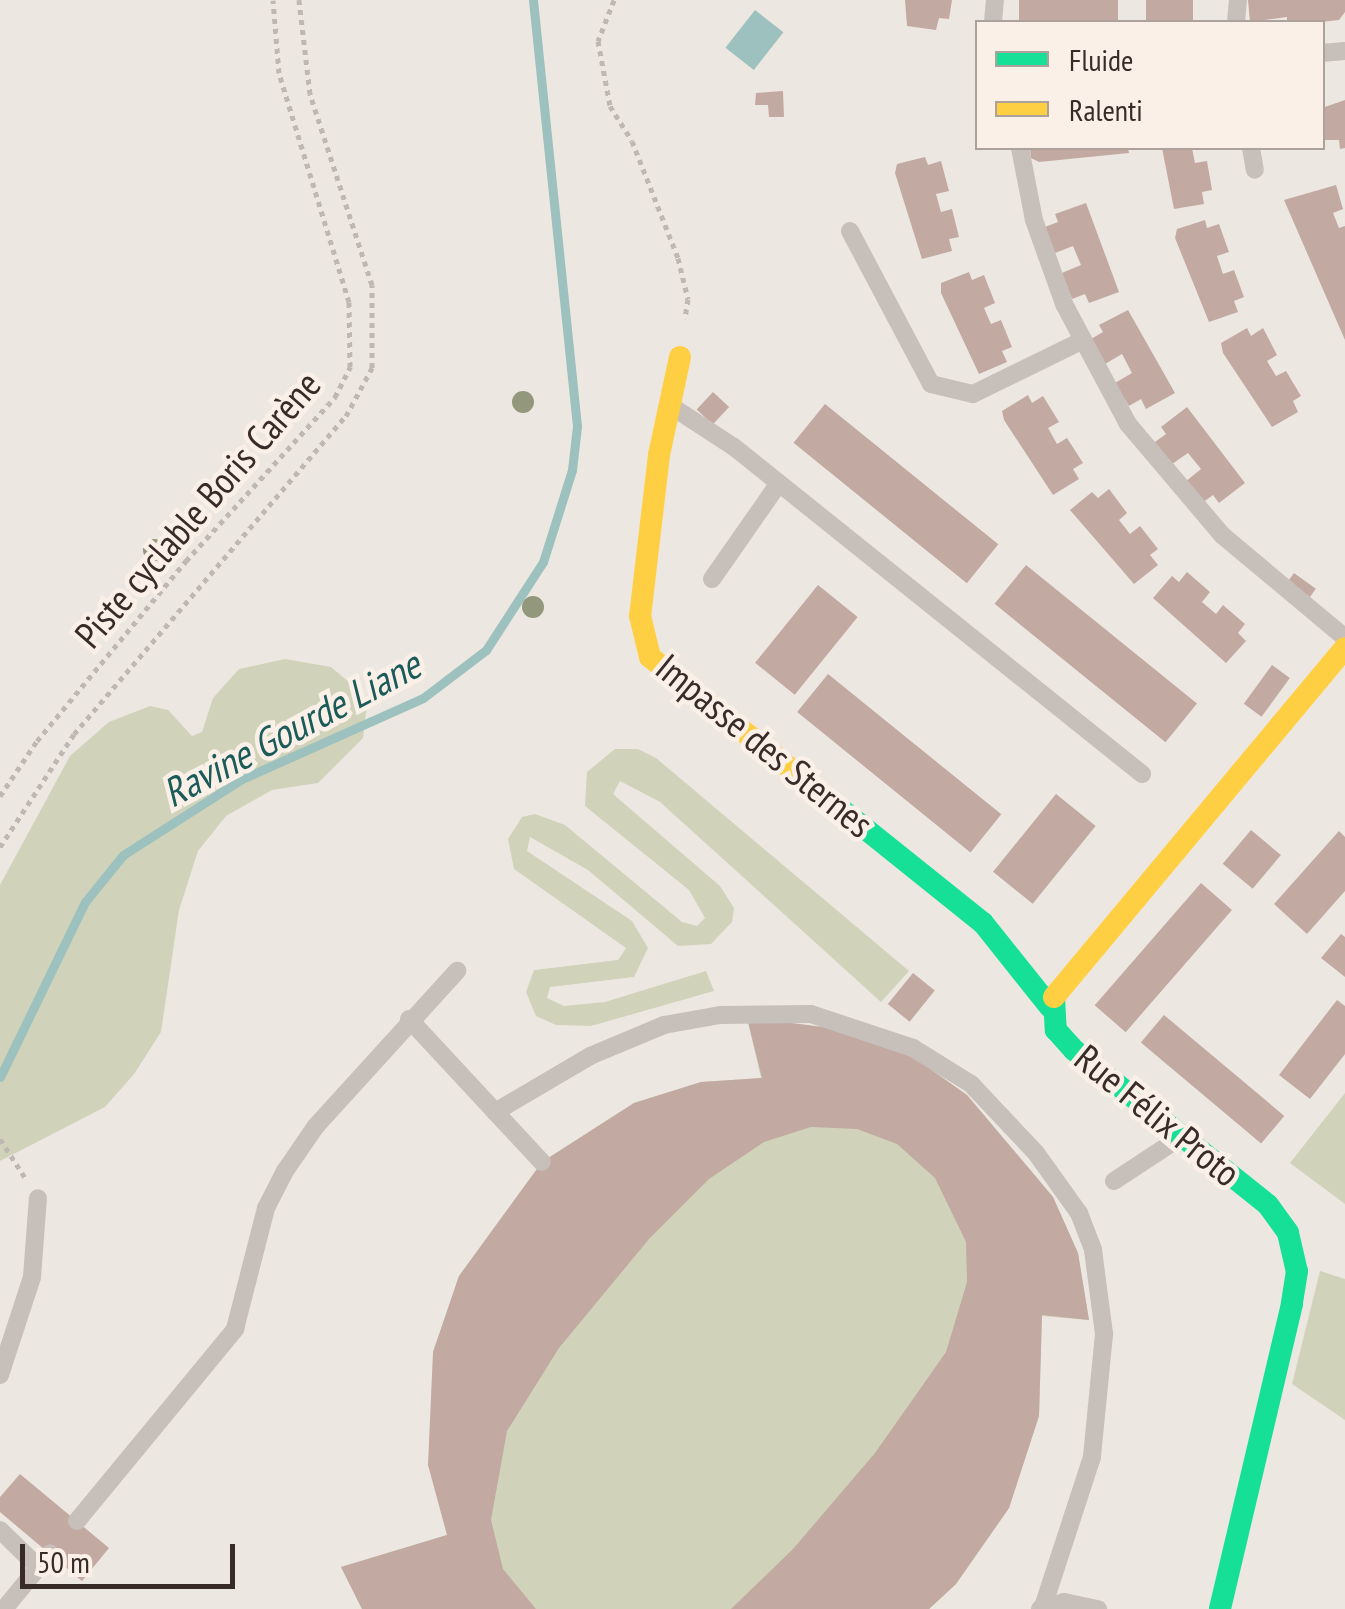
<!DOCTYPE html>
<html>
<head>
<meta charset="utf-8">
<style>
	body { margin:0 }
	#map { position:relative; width:1345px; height:1609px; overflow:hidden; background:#ede7e1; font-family:"PT Sans Narrow",sans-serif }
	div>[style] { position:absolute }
	.green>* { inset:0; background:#d0d3ba }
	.water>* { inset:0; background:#9cc1be; transform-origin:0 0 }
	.stream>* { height:9px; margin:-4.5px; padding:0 4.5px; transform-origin:4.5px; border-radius:4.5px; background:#9cc1be }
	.building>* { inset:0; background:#c2a9a2; transform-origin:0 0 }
	.path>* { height:5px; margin-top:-2.5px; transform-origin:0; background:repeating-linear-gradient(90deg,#bfb7b2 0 5px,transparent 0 10px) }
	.lane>* { height:18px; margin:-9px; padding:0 9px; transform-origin:9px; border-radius:9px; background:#c6bfba }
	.fast>* { height:22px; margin:-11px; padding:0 11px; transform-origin:11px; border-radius:11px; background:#16e098 }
	.slow>* { height:22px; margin:-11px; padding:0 11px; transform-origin:11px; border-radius:11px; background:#ffcf43 }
	.trees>* { width:22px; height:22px; margin:-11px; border-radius:50%; background:#93987c }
	span { translate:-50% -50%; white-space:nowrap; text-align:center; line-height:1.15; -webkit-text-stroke:9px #faf0e8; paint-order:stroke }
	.street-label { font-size:38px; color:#382b28 }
	.water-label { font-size:40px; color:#1b5b5a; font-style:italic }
	.legend { position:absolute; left:975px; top:20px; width:350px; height:130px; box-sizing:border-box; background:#faf0e8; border:2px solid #aca19b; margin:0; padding:12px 18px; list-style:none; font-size:30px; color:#382b28 }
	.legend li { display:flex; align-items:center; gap:20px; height:50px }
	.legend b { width:50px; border:2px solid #aca19b }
	.scale { position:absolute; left:20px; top:1544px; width:215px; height:45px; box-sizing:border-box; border:5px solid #382b28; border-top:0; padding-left:12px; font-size:30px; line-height:35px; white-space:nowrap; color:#382b28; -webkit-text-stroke:8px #faf0e8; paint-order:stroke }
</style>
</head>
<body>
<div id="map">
	<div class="green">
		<div style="clip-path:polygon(285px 659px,331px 667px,350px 683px,367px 705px,363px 738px,318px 783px,272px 790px,226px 816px,198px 851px,179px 910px,161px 1032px,134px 1074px,105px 1107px,0 1161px,0 885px,70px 756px,109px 722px,150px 706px,168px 710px,192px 736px,202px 732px,213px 698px,239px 669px)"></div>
		<div style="clip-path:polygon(615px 749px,638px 749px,656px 758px,909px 971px,881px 1002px,660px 802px,620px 781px,613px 794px,720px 886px,734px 908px,732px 922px,711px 944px,678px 946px,588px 870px,530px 837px,527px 851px,632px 921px,648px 948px,634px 977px,550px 987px,547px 998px,564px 1006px,605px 1002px,706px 971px,714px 991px,591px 1026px,556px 1025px,536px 1016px,526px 992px,534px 970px,618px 960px,626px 948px,514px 869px,508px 839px,522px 817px,535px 814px,565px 825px,682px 922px,697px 926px,705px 918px,689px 890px,585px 806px,587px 772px)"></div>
		<div style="clip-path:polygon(748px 1022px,847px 1030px,916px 1059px,967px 1095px,1053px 1197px,1078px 1253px,1089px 1320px,1042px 1316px,1039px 1416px,1009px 1508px,956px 1584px,929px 1609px,362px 1609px,341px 1567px,447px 1535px,433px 1352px,459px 1276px,542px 1162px,634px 1103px,701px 1082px,761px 1078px)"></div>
		<div style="clip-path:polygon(1345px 1093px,1345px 1204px,1290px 1163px)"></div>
		<div style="clip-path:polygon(1320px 1271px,1345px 1279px,1345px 1420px,1292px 1384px)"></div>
	</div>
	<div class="water">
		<div style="left:755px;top:10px;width:36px;height:48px;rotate:38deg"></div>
	</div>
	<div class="stream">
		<div style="left:0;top:1077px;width:195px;rotate:-64.1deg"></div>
		<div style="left:85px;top:902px;width:60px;rotate:-51deg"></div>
		<div style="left:123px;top:855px;width:141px;rotate:-32.6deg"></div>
		<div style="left:242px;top:779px;width:198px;rotate:-24.1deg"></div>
		<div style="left:423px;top:698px;width:79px;rotate:-37.3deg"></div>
		<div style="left:486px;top:650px;width:105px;rotate:-57.1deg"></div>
		<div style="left:543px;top:562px;width:96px;rotate:-72.5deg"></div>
		<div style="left:572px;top:470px;width:44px;rotate:-83.5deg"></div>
		<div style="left:577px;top:426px;width:428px;rotate:-95.9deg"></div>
	</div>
	<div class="building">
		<div style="clip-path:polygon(905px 0,952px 0,949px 19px,939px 18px,936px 30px,907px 26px)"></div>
		<div style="left:1019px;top:0;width:99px;height:22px"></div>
		<div style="left:1146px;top:0;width:47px;height:22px"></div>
		<div style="clip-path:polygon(1248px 0,1345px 0,1345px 12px,1339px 20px,1321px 22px,1287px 22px,1287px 17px,1250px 22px)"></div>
		<div style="clip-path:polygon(783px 91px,784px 117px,769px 117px,768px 105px,755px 105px,756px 93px)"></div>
		<div style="clip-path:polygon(1345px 100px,1345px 148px,1340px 149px,1339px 140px,1322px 140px,1322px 108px)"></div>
		<div style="clip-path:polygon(1030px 148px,1128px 148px,1129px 153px,1039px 162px,1031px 158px)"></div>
		<div style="clip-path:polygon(1162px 148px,1192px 148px,1195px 163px,1207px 161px,1212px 190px,1202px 192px,1204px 204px,1174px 209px)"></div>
		<div style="clip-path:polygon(925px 157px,928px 165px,941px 161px,949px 191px,936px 194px,941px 212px,952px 209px,959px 237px,949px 239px,952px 251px,922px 259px,895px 173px,897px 164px)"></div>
		<div style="clip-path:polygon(1336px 185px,1343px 209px,1333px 213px,1339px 228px,1345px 226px,1345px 340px,1284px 200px)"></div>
		<div style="clip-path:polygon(1086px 203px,1119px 292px,1089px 303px,1085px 294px,1072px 299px,1062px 273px,1081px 265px,1073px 246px,1055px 253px,1045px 227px,1058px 222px,1055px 214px)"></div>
		<div style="clip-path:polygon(1205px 220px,1207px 228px,1219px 224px,1229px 252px,1217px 256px,1223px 274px,1234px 270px,1244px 297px,1234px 301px,1238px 312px,1209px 322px,1175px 238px,1177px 229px)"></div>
		<div style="clip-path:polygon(969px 272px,972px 280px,984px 275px,995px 303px,984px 308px,991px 324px,1001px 320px,1012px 347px,1002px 351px,1007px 362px,979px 374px,941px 293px,941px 283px)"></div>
		<div style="clip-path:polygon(1128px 310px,1175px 393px,1146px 409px,1141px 399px,1129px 406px,1115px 383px,1132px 373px,1122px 354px,1105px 364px,1091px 339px,1103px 332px,1099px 325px)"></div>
		<div style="clip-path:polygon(1247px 328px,1251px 336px,1263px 328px,1277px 355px,1267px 361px,1276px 376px,1286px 371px,1301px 396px,1293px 401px,1298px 412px,1272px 427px,1223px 353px,1221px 343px)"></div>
		<div style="left:713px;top:392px;width:22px;height:24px;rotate:43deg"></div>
		<div style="clip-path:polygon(1028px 395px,1032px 403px,1043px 396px,1059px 422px,1048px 428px,1057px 444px,1067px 438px,1083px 463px,1073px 469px,1079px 479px,1053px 495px,1004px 420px,1002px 411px)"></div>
		<div style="left:825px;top:404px;width:223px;height:50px;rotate:39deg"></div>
		<div style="clip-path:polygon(1187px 407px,1245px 483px,1219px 503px,1213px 495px,1202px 503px,1185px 482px,1201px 469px,1188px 453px,1172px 464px,1155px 442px,1166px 434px,1161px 427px)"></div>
		<div style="clip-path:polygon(1109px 489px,1127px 513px,1119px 520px,1130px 534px,1140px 526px,1158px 549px,1150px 555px,1158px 565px,1134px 584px,1070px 510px,1092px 492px,1098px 498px)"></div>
		<div style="left:1026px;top:565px;width:220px;height:50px;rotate:39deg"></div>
		<div style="clip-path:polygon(1187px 572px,1210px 592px,1202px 602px,1216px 614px,1223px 605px,1245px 624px,1238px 633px,1246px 641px,1226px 663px,1153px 598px,1172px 576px,1179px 582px)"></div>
		<div style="left:1294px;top:573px;width:27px;height:11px;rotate:36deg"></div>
		<div style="left:818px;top:585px;width:51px;height:100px;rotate:39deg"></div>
		<div style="left:1272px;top:665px;width:22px;height:48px;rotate:36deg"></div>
		<div style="left:828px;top:674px;width:223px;height:49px;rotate:39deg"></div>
		<div style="left:1056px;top:794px;width:51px;height:100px;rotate:39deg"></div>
		<div style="left:1251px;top:830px;width:39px;height:44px;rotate:40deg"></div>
		<div style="clip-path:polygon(1339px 831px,1345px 837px,1345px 891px,1307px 934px,1274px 904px)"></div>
		<div style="left:1201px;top:883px;width:41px;height:162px;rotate:41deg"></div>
		<div style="clip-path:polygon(1341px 934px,1345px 937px,1345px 977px,1321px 958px)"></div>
		<div style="left:913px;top:973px;width:28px;height:40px;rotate:39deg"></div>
		<div style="clip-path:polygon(1337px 1000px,1345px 1006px,1345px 1054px,1310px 1099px,1279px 1075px)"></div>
		<div style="left:1164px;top:1015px;width:157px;height:36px;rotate:40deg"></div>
		<div style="clip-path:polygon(776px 1021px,847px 1030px,916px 1059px,967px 1095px,1053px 1197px,1078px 1253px,1089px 1320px,1042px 1315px,1039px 1416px,1009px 1508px,956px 1584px,929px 1609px,731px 1609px,793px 1549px,875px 1453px,946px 1352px,967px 1282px,966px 1242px,935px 1178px,897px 1144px,857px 1129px,811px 1127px,764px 1142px,709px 1179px,649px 1239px,559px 1348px,507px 1431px,491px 1520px,503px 1569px,536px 1609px,362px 1609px,341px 1567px,447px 1535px,428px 1465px,433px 1352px,459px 1276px,542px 1162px,634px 1103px,701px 1082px,762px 1078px,748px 1022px)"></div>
		<div style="clip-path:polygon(20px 1474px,109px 1548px,82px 1581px,0 1512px,0 1497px)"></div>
	</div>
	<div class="path">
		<div style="left:614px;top:0;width:44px;rotate:111.3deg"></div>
		<div style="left:598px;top:41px;width:66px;rotate:79.5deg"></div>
		<div style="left:610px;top:106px;width:41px;rotate:57.8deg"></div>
		<div style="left:632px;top:141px;width:126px;rotate:68.5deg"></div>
		<div style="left:678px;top:258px;width:42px;rotate:76.3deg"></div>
		<div style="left:688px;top:299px;width:20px;rotate:99deg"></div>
		<div style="left:0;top:796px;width:66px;rotate:-56.1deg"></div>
		<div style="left:37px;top:741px;width:234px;rotate:-50.4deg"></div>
		<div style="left:186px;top:561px;width:222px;rotate:-47.7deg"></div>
		<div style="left:335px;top:397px;width:34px;rotate:-63deg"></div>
		<div style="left:350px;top:367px;width:65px;rotate:-90.9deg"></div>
		<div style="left:349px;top:302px;width:239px;rotate:-107deg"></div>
		<div style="left:279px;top:73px;width:73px;rotate:-94.7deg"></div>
		<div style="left:0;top:847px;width:135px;rotate:-56.8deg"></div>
		<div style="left:74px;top:734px;width:418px;rotate:-49.5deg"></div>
		<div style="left:346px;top:416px;width:55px;rotate:-61.6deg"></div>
		<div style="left:372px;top:368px;width:83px;rotate:-90deg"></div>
		<div style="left:372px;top:285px;width:201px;rotate:-108deg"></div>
		<div style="left:310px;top:94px;width:95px;rotate:-96.7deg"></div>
		<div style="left:0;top:1139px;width:48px;rotate:57deg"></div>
	</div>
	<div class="lane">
		<div style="left:993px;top:22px;width:22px;rotate:-85deg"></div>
		<div style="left:1236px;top:22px;width:22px;rotate:-85deg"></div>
		<div style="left:1322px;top:53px;width:23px;rotate:-5deg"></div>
		<div style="left:1020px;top:148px;width:73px;rotate:79deg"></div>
		<div style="left:1034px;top:220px;width:89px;rotate:70.3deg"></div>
		<div style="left:1064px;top:304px;width:136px;rotate:61.9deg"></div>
		<div style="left:1128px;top:424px;width:145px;rotate:49.7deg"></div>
		<div style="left:1222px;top:535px;width:160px;rotate:39.9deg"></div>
		<div style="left:1251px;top:148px;width:22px;rotate:80deg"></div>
		<div style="left:850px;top:231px;width:173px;rotate:62.1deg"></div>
		<div style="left:931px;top:384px;width:43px;rotate:13.4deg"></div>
		<div style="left:973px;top:394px;width:120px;rotate:-26.1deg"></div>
		<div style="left:671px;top:406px;width:75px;rotate:33.1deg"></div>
		<div style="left:734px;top:447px;width:523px;rotate:38.71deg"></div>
		<div style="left:712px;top:579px;width:117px;rotate:-55.1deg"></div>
		<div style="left:409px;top:1019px;width:195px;rotate:47.1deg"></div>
		<div style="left:495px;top:1112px;width:110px;rotate:-30.5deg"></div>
		<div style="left:590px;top:1056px;width:80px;rotate:-22.7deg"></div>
		<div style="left:664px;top:1025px;width:57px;rotate:-10.1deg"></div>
		<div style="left:720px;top:1015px;width:91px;rotate:-0.6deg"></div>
		<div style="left:811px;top:1014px;width:108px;rotate:18.4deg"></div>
		<div style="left:913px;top:1048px;width:68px;rotate:31.8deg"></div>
		<div style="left:971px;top:1084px;width:95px;rotate:46.7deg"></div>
		<div style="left:1036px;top:1153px;width:74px;rotate:54.4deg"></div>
		<div style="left:1079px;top:1213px;width:40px;rotate:69deg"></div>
		<div style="left:1093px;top:1250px;width:85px;rotate:82.5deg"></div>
		<div style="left:1104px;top:1334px;width:124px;rotate:95.6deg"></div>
		<div style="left:1092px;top:1457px;width:155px;rotate:108.1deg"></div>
		<div style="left:1114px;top:1181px;width:80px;rotate:-33.3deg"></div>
		<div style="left:0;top:1375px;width:103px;rotate:-71.9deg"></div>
		<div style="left:32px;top:1277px;width:79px;rotate:-85.7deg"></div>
		<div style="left:77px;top:1521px;width:249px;rotate:-50.5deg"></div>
		<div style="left:235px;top:1329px;width:125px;rotate:-75.6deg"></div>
		<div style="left:266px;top:1208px;width:42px;rotate:-62.8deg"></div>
		<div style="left:285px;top:1171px;width:55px;rotate:-55.4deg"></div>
		<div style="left:316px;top:1126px;width:210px;rotate:-47.7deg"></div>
		<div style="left:0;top:1530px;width:53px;rotate:44.2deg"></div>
		<div style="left:4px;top:1609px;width:72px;rotate:-50.6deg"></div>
		<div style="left:1040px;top:1609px;width:25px;rotate:-16deg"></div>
		<div style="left:1064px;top:1602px;width:35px;rotate:12deg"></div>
	</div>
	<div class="fast">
		<div style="left:822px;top:794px;width:206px;rotate:38.7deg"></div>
		<div style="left:983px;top:923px;width:107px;rotate:51.4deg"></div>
		<div style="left:1054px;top:997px;width:33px;rotate:87deg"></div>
		<div style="left:1056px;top:1030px;width:27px;rotate:48deg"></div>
		<div style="left:1074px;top:1050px;width:248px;rotate:38.6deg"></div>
		<div style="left:1268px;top:1205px;width:34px;rotate:54deg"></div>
		<div style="left:1288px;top:1233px;width:39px;rotate:77deg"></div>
		<div style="left:1297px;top:1271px;width:33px;rotate:99deg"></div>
		<div style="left:1292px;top:1304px;width:313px;rotate:103.3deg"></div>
	</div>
	<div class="slow">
		<div style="left:680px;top:357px;width:100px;rotate:102.1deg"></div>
		<div style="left:659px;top:455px;width:162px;rotate:96.7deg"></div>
		<div style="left:640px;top:616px;width:42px;rotate:76.3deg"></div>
		<div style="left:650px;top:657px;width:220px;rotate:38.5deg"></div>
		<div style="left:1054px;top:997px;width:454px;rotate:-50.2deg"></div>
	</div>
	<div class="trees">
		<div style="left:523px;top:402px"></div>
		<div style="left:154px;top:550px"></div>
		<div style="left:533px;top:607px"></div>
	</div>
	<div class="street-label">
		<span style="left:197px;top:509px;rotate:-49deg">Piste cyclable Boris Carène</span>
		<span style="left:765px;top:745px;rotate:39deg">Impasse des Sternes</span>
		<span style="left:1158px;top:1115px;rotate:39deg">Rue Félix Proto</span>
	</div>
	<div class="water-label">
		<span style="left:291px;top:728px;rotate:-28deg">Ravine Gourde Liane</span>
	</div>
	<ul class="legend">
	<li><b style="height:12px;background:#16e098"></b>Fluide</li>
	<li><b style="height:12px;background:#ffcf43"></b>Ralenti</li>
	</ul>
	<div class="scale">50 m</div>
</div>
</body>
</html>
